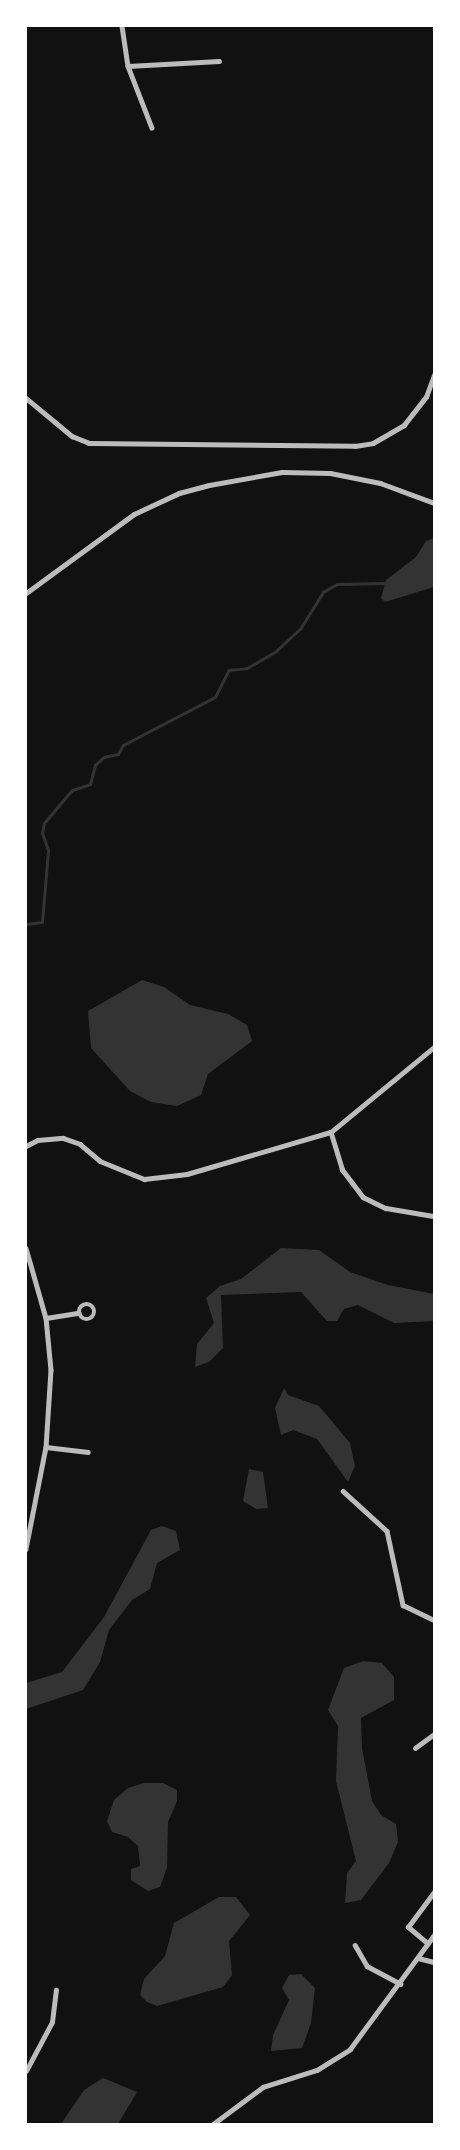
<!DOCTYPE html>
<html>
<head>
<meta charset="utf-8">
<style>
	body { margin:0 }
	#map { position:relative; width:460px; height:2150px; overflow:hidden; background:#111; font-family:Barlow,sans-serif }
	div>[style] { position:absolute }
	.water>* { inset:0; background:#333 }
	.stream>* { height:3px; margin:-1.5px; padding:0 1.5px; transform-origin:1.5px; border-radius:1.5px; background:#333 }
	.minor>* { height:4.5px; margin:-2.25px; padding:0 2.25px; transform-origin:2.25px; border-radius:2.25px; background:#bcbcbc }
	.minor>.ring { margin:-2.25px; padding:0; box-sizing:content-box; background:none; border:4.5px solid #bcbcbc; border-radius:50% }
	.tertiary>* { height:5px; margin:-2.5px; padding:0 2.5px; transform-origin:2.5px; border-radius:2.5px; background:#bcbcbc }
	span { translate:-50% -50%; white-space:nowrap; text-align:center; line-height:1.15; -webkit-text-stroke:6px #fff; paint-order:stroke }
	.frame { position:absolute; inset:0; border:27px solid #fff; pointer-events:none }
</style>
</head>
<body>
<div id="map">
	<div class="water">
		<div style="clip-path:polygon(434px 538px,434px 587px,385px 602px,381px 598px,386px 580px,416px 557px,426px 541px)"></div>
		<div style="clip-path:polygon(142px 980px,164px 987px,190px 1005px,228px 1014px,247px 1025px,252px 1041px,208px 1074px,201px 1095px,177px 1106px,151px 1102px,130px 1091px,91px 1048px,88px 1011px)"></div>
		<div style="clip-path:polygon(281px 1248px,319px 1250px,350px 1272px,388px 1285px,434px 1294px,434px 1321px,394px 1323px,358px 1305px,344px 1309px,337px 1321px,327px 1321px,301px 1292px,221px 1295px,223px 1348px,209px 1362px,195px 1367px,197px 1344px,214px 1323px,206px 1298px,220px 1286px,241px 1279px)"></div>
		<div style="clip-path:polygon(284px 1388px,288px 1395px,319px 1406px,350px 1443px,355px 1466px,348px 1482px,317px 1439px,293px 1430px,281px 1435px,275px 1408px)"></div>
		<div style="clip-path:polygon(249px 1469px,263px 1472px,268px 1508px,256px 1509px,243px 1501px)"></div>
		<div style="clip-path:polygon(162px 1526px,176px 1531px,180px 1550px,157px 1563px,150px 1589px,132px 1600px,109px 1630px,100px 1662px,83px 1690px,26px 1709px,26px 1683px,62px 1672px,104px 1617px,151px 1530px)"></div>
		<div style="clip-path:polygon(363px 1661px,382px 1663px,394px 1677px,394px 1700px,361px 1718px,362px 1748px,372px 1801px,381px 1815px,396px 1824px,398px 1842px,389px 1863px,361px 1900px,345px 1903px,347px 1873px,356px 1861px,336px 1781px,338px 1726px,328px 1710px,344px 1668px)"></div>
		<div style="clip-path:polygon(144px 1783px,163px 1783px,177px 1790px,177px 1801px,168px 1822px,167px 1868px,160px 1887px,148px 1891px,131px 1880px,131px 1869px,140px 1866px,138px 1846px,128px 1837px,112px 1832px,107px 1821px,114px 1800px,128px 1788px)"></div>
		<div style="clip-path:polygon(219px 1897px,236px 1897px,250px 1915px,229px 1941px,232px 1975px,223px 1987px,157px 2006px,147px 2002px,140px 1995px,144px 1979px,165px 1956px,174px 1923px)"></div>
		<div style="clip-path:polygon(301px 1974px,315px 1988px,311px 2023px,302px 2048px,271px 2051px,273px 2035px,289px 2000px,282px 1988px,289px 1975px)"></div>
		<div style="clip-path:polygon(103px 2078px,137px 2092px,118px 2124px,61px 2124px,84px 2090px)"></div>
	</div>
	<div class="stream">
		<div style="left:26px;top:924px;width:16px;rotate:-7deg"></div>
		<div style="left:42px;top:922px;width:72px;rotate:-85.2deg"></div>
		<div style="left:48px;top:850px;width:18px;rotate:-109deg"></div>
		<div style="left:42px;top:833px;width:10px;rotate:-79deg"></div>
		<div style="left:44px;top:823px;width:43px;rotate:-49.7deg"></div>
		<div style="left:72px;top:790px;width:19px;rotate:-18deg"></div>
		<div style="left:90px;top:784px;width:20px;rotate:-75deg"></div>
		<div style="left:95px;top:765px;width:12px;rotate:-42deg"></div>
		<div style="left:104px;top:757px;width:14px;rotate:-12deg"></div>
		<div style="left:118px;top:754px;width:10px;rotate:-61deg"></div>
		<div style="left:123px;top:745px;width:104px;rotate:-27.6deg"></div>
		<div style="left:215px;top:697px;width:30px;rotate:-63deg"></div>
		<div style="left:229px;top:670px;width:18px;rotate:-6deg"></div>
		<div style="left:247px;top:668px;width:34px;rotate:-30deg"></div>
		<div style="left:276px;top:651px;width:33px;rotate:-43deg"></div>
		<div style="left:300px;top:629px;width:44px;rotate:-58.1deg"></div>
		<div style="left:323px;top:592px;width:16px;rotate:-30deg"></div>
		<div style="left:337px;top:584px;width:50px;rotate:-1.1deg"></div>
	</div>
	<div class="minor">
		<div style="left:122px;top:26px;width:40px;rotate:81.5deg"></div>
		<div style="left:128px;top:66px;width:66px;rotate:68.8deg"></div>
		<div style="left:128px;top:66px;width:91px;rotate:-3.1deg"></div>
		<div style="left:26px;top:398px;width:60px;rotate:39.6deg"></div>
		<div style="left:72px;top:436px;width:18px;rotate:22deg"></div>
		<div style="left:89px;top:443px;width:266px;rotate:0.6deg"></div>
		<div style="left:355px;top:446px;width:18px;rotate:-9deg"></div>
		<div style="left:373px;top:443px;width:36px;rotate:-30deg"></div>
		<div style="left:404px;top:425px;width:36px;rotate:-52deg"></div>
		<div style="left:426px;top:397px;width:23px;rotate:-70deg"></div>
		<div style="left:331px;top:1132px;width:39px;rotate:73deg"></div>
		<div style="left:342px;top:1169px;width:35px;rotate:53deg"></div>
		<div style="left:363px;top:1197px;width:25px;rotate:26deg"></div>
		<div style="left:386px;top:1208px;width:49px;rotate:9.5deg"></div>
		<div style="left:26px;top:1146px;width:13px;rotate:-27deg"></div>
		<div style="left:38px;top:1140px;width:25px;rotate:-5deg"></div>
		<div style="left:63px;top:1138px;width:18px;rotate:19deg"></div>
		<div style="left:80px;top:1144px;width:26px;rotate:40deg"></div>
		<div style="left:100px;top:1161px;width:48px;rotate:22.2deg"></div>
		<div style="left:144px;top:1179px;width:43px;rotate:-6.6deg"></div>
		<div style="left:187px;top:1174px;width:150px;rotate:-16.3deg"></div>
		<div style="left:331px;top:1132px;width:134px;rotate:-39.5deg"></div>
		<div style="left:26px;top:1248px;width:73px;rotate:74.1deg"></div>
		<div style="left:46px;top:1318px;width:52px;rotate:84.5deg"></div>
		<div style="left:51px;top:1370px;width:77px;rotate:93.7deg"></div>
		<div style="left:46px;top:1447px;width:104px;rotate:101.1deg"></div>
		<div class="ring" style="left:79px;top:1304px;width:11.5px;height:11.5px"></div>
		<div style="left:46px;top:1318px;width:33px;rotate:-9deg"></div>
		<div style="left:46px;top:1447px;width:42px;rotate:6.8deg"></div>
		<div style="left:343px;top:1491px;width:59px;rotate:42.3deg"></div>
		<div style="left:387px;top:1531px;width:76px;rotate:77.8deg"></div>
		<div style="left:403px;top:1605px;width:34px;rotate:26deg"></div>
		<div style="left:415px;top:1748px;width:24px;rotate:-36deg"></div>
		<div style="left:428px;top:1944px;width:26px;rotate:-140deg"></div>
		<div style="left:408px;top:1927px;width:44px;rotate:-53.4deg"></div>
		<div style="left:355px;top:1945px;width:24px;rotate:60deg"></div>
		<div style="left:367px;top:1966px;width:38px;rotate:28deg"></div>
		<div style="left:418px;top:1958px;width:16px;rotate:14deg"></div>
		<div style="left:26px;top:2071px;width:55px;rotate:-62deg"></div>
		<div style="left:52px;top:2022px;width:32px;rotate:-83deg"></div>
		<div style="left:213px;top:2124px;width:62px;rotate:-36.5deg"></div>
		<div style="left:263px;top:2087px;width:57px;rotate:-17.5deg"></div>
		<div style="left:317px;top:2070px;width:39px;rotate:-32deg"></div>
		<div style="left:350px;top:2049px;width:142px;rotate:-53.6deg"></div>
	</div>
	<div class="tertiary">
		<div style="left:26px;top:593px;width:134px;rotate:-36.2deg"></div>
		<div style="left:134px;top:514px;width:50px;rotate:-25deg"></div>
		<div style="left:179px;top:493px;width:31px;rotate:-15deg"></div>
		<div style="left:209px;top:485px;width:74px;rotate:-10.1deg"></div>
		<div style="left:282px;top:472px;width:48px;rotate:1.2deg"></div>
		<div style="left:330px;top:473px;width:51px;rotate:11.3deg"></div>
		<div style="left:380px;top:483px;width:58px;rotate:20.3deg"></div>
	</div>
	<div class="frame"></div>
</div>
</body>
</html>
